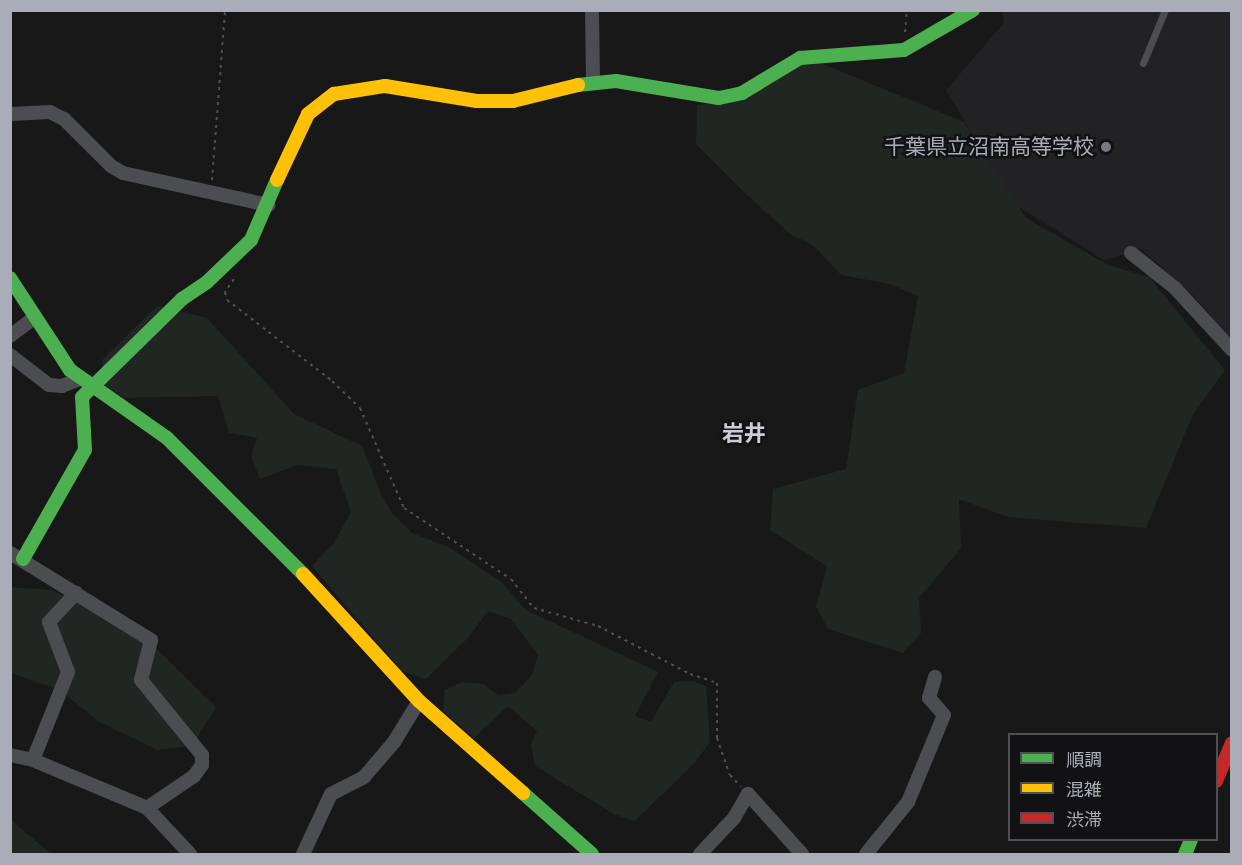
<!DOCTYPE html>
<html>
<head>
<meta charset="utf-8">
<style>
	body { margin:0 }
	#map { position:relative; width:1242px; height:865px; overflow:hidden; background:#181818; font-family:Cabin,"Noto Sans JP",sans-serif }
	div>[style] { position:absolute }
	.built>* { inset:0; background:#222224 }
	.green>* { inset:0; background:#202722 }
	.path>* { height:2px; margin-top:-1px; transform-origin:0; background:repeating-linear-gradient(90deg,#4e4f52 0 3px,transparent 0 7.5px) }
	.lane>* { height:7px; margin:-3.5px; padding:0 3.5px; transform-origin:3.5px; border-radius:3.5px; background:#4c4d51 }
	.street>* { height:14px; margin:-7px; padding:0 7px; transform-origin:7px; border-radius:7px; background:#4c4d51 }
	.fast>* { height:14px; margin:-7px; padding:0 7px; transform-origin:7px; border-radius:7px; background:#4caf50 }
	.slow>* { height:14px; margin:-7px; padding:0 7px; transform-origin:7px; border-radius:7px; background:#ffc107 }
	.jam>* { height:14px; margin:-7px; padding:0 7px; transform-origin:7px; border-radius:7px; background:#c62828 }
	.dots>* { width:16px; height:16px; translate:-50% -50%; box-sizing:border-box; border:3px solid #121214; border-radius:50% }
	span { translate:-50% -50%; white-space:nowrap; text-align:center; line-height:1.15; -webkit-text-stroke:5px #121214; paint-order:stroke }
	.poi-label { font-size:21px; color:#aaadb8 }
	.right { translate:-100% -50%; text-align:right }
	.neighbourhood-label { font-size:22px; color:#cbccd4; font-weight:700 }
	.frame { position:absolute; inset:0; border:12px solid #aaadb8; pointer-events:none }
	.legend { position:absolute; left:1008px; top:733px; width:210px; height:108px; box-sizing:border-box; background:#121214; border:2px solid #4f5056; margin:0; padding:8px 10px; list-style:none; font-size:18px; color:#aaadb8 }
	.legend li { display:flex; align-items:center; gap:12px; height:30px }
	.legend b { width:30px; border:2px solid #4f5056 }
</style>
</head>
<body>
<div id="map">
	<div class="built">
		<div style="clip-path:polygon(1002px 11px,1231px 11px,1231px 339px,1190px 292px,1141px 249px,1104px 260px,1014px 204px,946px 90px,1004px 23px)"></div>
	</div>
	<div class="green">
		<div style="clip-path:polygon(818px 62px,964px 122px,1026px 218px,1108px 265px,1149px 277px,1225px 370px,1193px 414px,1146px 528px,1008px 517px,959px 499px,961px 548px,919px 598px,921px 633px,903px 653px,828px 629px,816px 607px,827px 566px,770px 530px,773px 489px,846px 469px,858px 390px,904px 373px,918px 296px,890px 284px,841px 275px,814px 246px,789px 233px,745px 193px,696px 144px,697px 105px,746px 98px,803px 63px)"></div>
		<div style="clip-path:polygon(157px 306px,207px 318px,294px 414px,362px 446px,381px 494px,392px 513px,412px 533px,448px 547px,501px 582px,526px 610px,658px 672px,635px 716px,651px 722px,674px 682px,693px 681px,706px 686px,710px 742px,695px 762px,635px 821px,614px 814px,535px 766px,531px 744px,537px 731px,508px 706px,474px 738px,443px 711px,445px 690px,463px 682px,484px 684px,498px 695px,515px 693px,532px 675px,538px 655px,511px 619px,488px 611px,468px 638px,426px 679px,402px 671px,312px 566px,333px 544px,351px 512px,336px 469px,297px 465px,260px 479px,251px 456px,257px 438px,229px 433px,218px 396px,124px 398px,99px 381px,103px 359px)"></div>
		<div style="clip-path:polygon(10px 587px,51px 590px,105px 612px,159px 651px,216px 707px,192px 746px,157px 750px,98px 721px,60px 690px,11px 673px)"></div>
		<div style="clip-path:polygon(10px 819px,50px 853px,72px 854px,11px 854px)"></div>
	</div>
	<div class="path">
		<div style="left:905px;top:32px;width:22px;rotate:-85deg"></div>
		<div style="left:212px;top:180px;width:170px;rotate:-85.6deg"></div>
		<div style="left:234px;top:279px;width:16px;rotate:125deg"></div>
		<div style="left:225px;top:292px;width:8px;rotate:76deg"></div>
		<div style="left:227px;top:300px;width:133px;rotate:37.6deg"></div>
		<div style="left:332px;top:381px;width:39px;rotate:44deg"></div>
		<div style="left:360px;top:408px;width:109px;rotate:66.3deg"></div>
		<div style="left:404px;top:508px;width:128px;rotate:33.6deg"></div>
		<div style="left:511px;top:579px;width:37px;rotate:52deg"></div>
		<div style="left:534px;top:608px;width:66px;rotate:15.7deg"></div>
		<div style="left:598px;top:626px;width:104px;rotate:27.6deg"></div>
		<div style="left:690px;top:674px;width:28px;rotate:18deg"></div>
		<div style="left:717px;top:683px;width:55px;rotate:90deg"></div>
		<div style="left:717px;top:738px;width:39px;rotate:71deg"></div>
		<div style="left:730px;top:775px;width:16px;rotate:47deg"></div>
	</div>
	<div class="lane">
		<div style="left:1143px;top:63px;width:57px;rotate:-67.5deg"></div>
	</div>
	<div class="street">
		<div style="left:592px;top:10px;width:72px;rotate:89.2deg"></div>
		<div style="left:10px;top:114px;width:40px;rotate:-2.9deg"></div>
		<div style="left:50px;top:112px;width:16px;rotate:27deg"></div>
		<div style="left:64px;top:119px;width:66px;rotate:45deg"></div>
		<div style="left:111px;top:166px;width:14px;rotate:30deg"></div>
		<div style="left:123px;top:173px;width:149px;rotate:12.4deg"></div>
		<div style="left:1131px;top:253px;width:56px;rotate:38.5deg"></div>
		<div style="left:1175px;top:288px;width:84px;rotate:47.4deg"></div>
		<div style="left:10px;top:336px;width:31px;rotate:-37deg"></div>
		<div style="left:10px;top:355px;width:49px;rotate:37.6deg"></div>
		<div style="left:49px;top:385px;width:13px;rotate:4deg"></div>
		<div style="left:62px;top:386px;width:18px;rotate:-22deg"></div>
		<div style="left:10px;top:553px;width:166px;rotate:31.7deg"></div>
		<div style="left:151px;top:640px;width:41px;rotate:104deg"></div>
		<div style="left:141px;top:680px;width:97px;rotate:50.9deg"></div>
		<div style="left:202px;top:755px;width:10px;rotate:90deg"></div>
		<div style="left:202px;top:765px;width:14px;rotate:126deg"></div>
		<div style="left:194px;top:776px;width:57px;rotate:145.8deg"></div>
		<div style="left:10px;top:755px;width:24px;rotate:12deg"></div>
		<div style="left:33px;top:760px;width:124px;rotate:22.8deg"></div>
		<div style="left:147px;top:808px;width:63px;rotate:46.9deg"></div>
		<div style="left:33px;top:760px;width:95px;rotate:-68.3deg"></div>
		<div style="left:68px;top:672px;width:53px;rotate:-110.8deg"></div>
		<div style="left:49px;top:622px;width:40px;rotate:-47deg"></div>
		<div style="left:303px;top:854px;width:66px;rotate:-65deg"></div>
		<div style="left:331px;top:794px;width:37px;rotate:-27deg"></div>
		<div style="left:364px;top:777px;width:46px;rotate:-49.4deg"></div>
		<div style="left:394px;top:742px;width:48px;rotate:-58.6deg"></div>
		<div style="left:700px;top:854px;width:50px;rotate:-46.6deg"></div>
		<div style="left:734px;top:818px;width:28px;rotate:-60deg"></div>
		<div style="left:748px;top:794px;width:81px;rotate:48deg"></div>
		<div style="left:866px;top:854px;width:67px;rotate:-51.1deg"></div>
		<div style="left:908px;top:802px;width:94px;rotate:-67.5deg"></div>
		<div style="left:944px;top:715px;width:23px;rotate:-131deg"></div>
		<div style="left:929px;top:698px;width:22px;rotate:-74deg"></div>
	</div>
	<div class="fast">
		<div style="left:578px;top:85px;width:38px;rotate:-6deg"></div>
		<div style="left:616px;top:81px;width:104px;rotate:9.4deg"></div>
		<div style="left:719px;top:98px;width:24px;rotate:-12deg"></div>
		<div style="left:742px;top:93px;width:68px;rotate:-31.1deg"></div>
		<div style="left:800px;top:58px;width:104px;rotate:-4.4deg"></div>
		<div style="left:904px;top:50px;width:80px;rotate:-30.1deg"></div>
		<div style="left:10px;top:278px;width:110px;rotate:56.9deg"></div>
		<div style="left:70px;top:370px;width:118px;rotate:35deg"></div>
		<div style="left:167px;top:438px;width:192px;rotate:45deg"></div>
		<div style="left:23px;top:559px;width:125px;rotate:-60.4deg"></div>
		<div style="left:85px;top:450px;width:53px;rotate:-93.2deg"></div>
		<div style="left:82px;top:397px;width:140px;rotate:-44.4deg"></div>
		<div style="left:182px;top:299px;width:30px;rotate:-34deg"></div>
		<div style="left:207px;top:282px;width:61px;rotate:-43.7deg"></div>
		<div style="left:251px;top:240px;width:65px;rotate:-66.6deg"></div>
		<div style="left:523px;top:793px;width:92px;rotate:41.5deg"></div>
		<div style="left:1185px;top:854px;width:15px;rotate:-67deg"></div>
	</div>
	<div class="slow">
		<div style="left:277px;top:180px;width:73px;rotate:-64.8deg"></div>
		<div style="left:308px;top:114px;width:33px;rotate:-38deg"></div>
		<div style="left:334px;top:94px;width:52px;rotate:-8.9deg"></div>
		<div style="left:385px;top:86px;width:93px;rotate:9.3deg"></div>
		<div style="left:477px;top:101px;width:36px"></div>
		<div style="left:513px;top:101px;width:67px;rotate:-13.8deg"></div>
		<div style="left:303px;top:574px;width:172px;rotate:47.6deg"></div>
		<div style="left:419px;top:701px;width:139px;rotate:41.5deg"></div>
	</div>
	<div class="jam">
		<div style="left:1216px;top:781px;width:41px;rotate:-67.2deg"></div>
	</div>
	<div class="dots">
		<div style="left:1106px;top:147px;background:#777980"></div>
	</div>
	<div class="poi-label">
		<span class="right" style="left:1094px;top:147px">千葉県立沼南高等学校</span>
	</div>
	<div class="neighbourhood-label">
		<span style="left:744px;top:434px">岩井</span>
	</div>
	<div class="frame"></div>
	<ul class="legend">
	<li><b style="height:8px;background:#4caf50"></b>順調</li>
	<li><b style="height:8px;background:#ffc107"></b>混雑</li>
	<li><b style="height:8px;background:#c62828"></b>渋滞</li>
	</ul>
</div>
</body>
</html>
